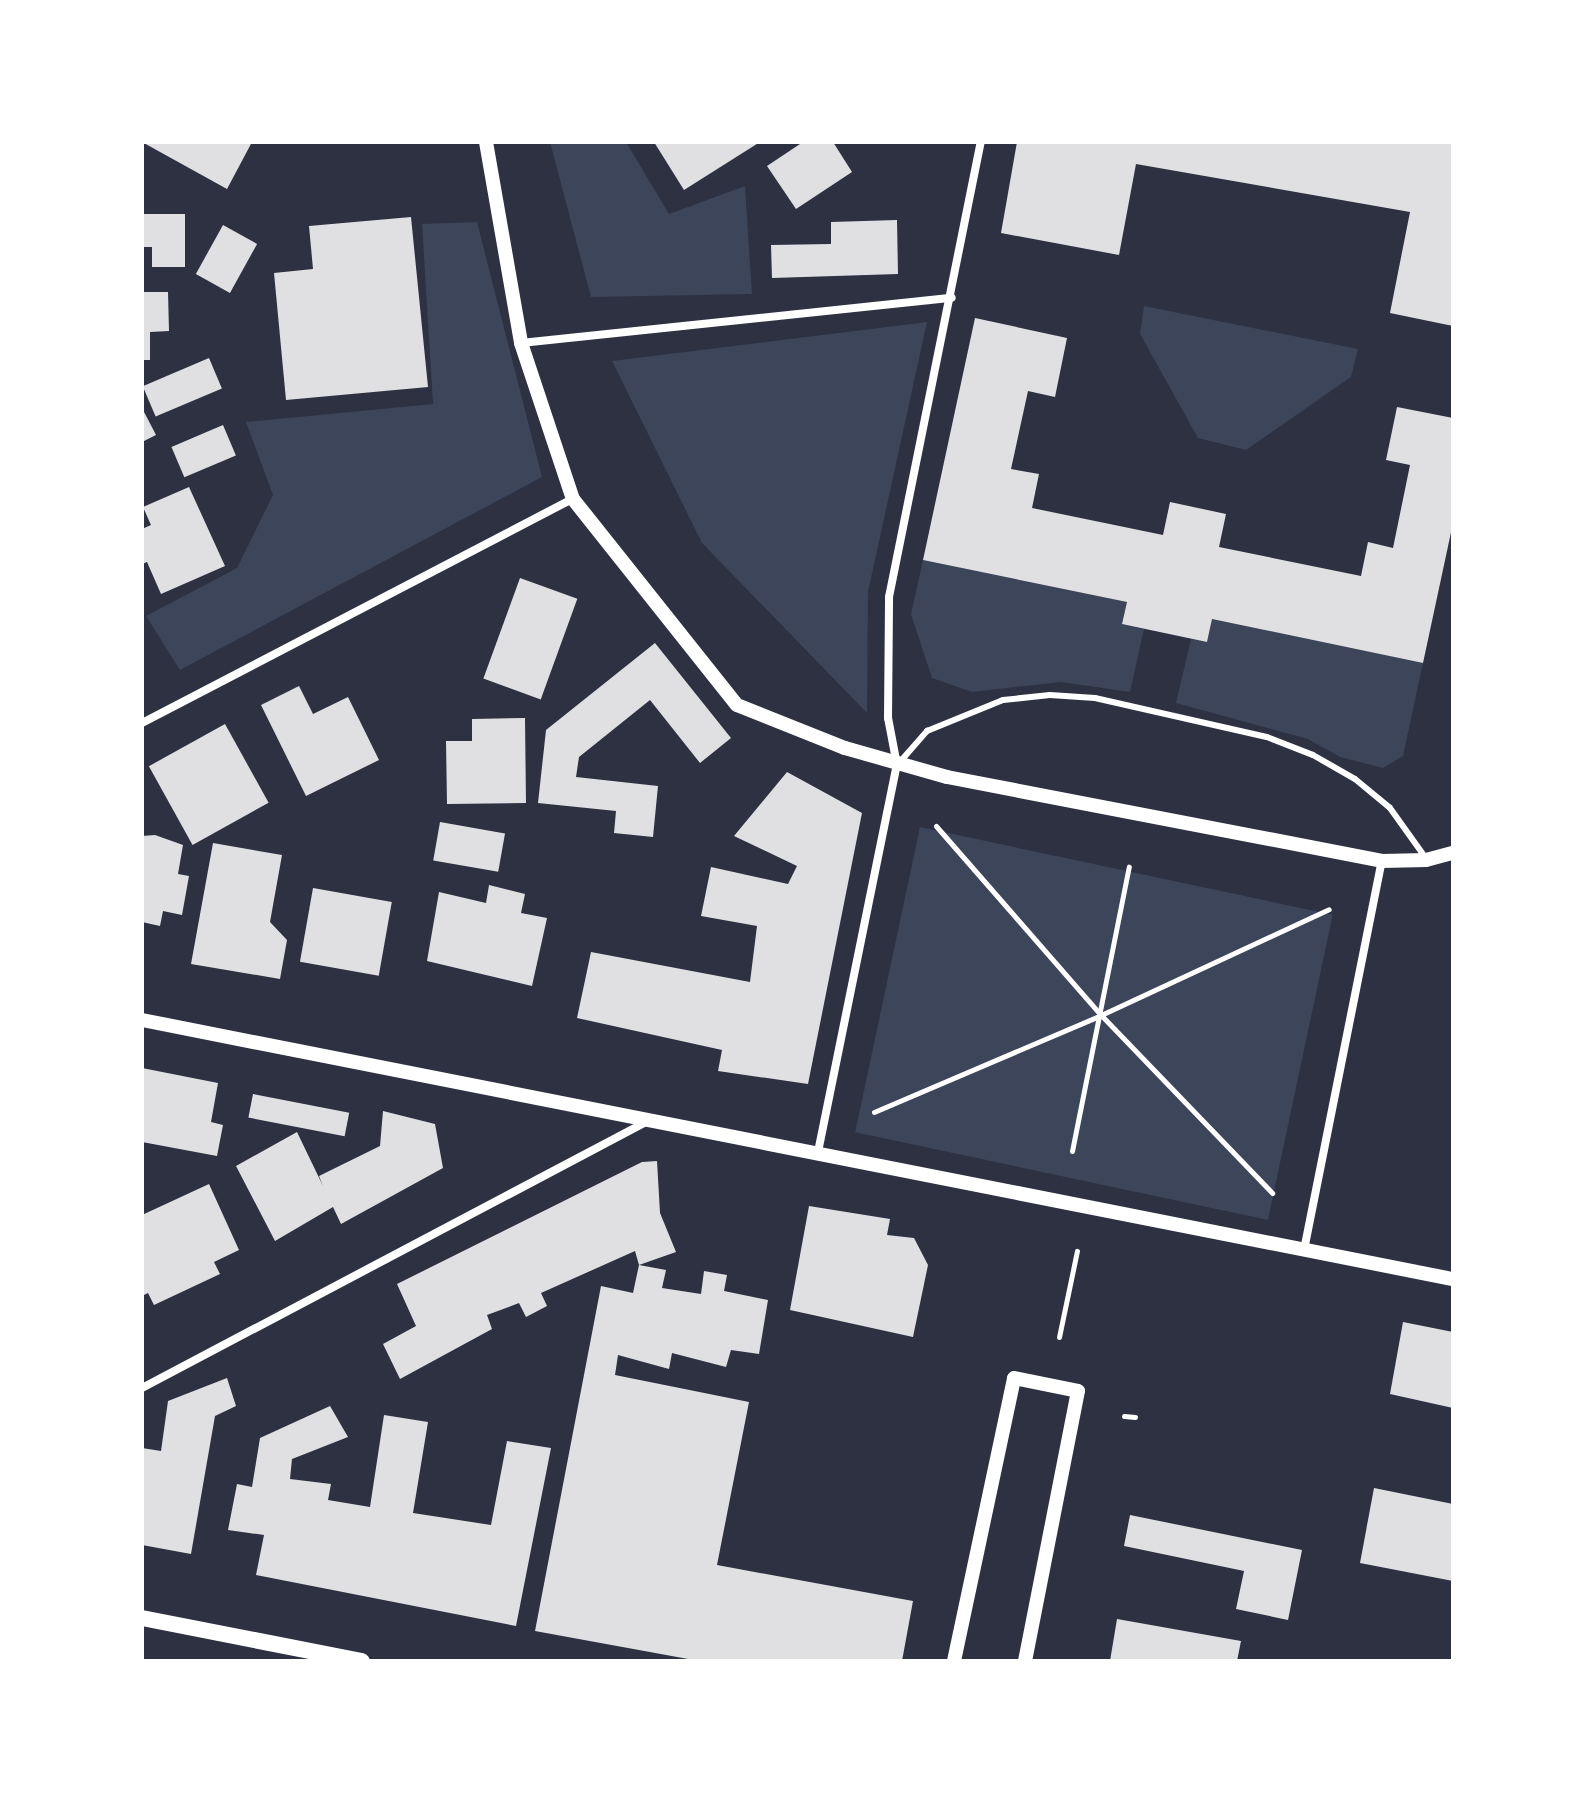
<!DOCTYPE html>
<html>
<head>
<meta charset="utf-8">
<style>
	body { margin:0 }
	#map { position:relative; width:1595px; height:1803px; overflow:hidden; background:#2d3142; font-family:Commissioner,sans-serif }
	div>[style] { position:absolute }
	.green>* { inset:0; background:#3c4559; transform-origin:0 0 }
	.building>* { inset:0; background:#e0e0e3; transform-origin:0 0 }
	.path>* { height:5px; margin:-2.5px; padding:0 2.5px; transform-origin:2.5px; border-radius:2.5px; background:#fff }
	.service>* { height:6px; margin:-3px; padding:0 3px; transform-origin:3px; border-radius:3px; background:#fff }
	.minor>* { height:8px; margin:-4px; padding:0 4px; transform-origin:4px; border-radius:4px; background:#fff }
	.tertiary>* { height:14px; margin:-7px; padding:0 7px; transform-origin:7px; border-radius:7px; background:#fff }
	.secondary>* { height:16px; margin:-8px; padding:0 8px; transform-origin:8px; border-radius:8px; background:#fff }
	span { translate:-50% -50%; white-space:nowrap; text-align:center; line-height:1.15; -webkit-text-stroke:6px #fff; paint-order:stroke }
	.frame { position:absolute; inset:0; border:144px solid #fff; pointer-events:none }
</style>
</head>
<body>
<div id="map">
	<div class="green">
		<div style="clip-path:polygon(550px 142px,626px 142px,669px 214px,745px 186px,752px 294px,591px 297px)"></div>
		<div style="clip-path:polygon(477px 222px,542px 477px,180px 670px,146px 616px,237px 568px,273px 495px,246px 422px,433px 404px,422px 224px)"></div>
		<div style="clip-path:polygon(1144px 306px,1358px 349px,1351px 377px,1246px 450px,1198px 438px,1140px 334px)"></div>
		<div style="clip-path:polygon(927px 322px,868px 592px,867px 713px,702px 543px,612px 361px)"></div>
		<div style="clip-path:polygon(923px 560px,1127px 602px,1122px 624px,1144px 629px,1130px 692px,1061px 682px,972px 692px,932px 678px,911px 614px)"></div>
		<div style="clip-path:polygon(1212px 619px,1423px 663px,1403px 756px,1383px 768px,1340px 757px,1308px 739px,1176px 703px,1191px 639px,1207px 642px)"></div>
		<div style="left:920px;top:827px;width:422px;height:312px;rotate:12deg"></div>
	</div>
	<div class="building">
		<div style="clip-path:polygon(142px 142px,252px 142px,227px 189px)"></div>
		<div style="clip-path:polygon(654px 142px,760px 142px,684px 190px)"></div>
		<div style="clip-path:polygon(803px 142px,833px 142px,852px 172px,796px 209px,767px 166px)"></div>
		<div style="clip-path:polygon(1017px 142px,1453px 142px,1453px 326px,1390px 313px,1410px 212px,1136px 164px,1119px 255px,1001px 233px)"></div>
		<div style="clip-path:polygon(142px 214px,185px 214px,185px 267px,152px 267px,152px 247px,142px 247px)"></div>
		<div style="clip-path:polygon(411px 217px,428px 387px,286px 400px,274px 273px,313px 269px,309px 226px)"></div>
		<div style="clip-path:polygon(897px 220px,898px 274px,772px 278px,771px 245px,831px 244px,831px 222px)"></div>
		<div style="left:223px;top:225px;width:39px;height:56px;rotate:29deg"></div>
		<div style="clip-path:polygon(142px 292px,168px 292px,169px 331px,150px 332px,150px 360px,142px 360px)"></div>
		<div style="clip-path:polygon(975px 318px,1067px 338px,1055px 397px,1028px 391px,1011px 469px,1039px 474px,1032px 508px,1163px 535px,1170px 502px,1226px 514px,1219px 547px,1361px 576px,1368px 542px,1393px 548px,1410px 465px,1386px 460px,1397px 407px,1453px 418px,1453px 523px,1423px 663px,1212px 619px,1207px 642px,1122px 624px,1127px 602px,923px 560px)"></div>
		<div style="left:209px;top:358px;width:33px;height:72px;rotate:67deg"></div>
		<div style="clip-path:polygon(142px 408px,156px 435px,142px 442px)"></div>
		<div style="left:223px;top:425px;width:33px;height:56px;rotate:67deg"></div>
		<div style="clip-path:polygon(189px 487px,225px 566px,161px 594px,147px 562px,142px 564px,142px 529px,151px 525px,143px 507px)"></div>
		<div style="left:520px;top:578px;width:61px;height:107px;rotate:20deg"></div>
		<div style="clip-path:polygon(655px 643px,731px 738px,700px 763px,650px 700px,579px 757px,576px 777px,658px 786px,653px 837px,614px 833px,616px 811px,538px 803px,546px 730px)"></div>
		<div style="clip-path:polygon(299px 686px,313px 714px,348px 697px,379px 760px,306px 796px,261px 705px)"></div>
		<div style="clip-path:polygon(525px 718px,526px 803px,447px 804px,446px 741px,472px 741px,472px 719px)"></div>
		<div style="left:225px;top:724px;width:90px;height:87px;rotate:61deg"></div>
		<div style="clip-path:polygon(787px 772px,862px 813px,808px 1084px,718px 1071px,722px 1050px,577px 1018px,591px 952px,750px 982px,757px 926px,701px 916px,711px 867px,788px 884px,797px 866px,734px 836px)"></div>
		<div style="left:440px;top:822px;width:66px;height:39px;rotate:10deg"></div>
		<div style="clip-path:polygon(155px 835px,183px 845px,178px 874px,189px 876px,182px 915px,163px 911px,160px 926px,142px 922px,142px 836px)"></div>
		<div style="clip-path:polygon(213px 843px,282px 855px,270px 922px,287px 940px,280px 979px,191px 964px)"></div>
		<div style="clip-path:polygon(489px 885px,525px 894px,521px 913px,547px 918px,532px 986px,427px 961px,439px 892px,486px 903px)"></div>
		<div style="left:313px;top:888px;width:80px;height:75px;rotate:10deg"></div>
		<div style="clip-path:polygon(142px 1068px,218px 1083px,211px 1122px,223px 1125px,217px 1156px,142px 1142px)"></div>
		<div style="left:253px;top:1094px;width:98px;height:24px;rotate:11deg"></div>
		<div style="clip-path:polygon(383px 1111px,435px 1124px,443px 1168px,341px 1224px,333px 1207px,275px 1241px,236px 1166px,297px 1132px,323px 1186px,319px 1176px,380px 1146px)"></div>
		<div style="clip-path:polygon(657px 1161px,660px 1213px,676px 1252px,639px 1265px,635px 1251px,541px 1293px,547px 1306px,526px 1317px,519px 1303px,487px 1315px,492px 1329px,400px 1379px,383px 1344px,416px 1326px,397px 1284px,642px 1162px)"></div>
		<div style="clip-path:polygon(209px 1184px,239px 1250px,214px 1262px,220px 1274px,154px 1305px,148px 1293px,142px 1296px,142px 1215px)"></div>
		<div style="clip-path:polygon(809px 1206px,890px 1219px,887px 1235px,914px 1238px,928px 1265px,913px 1337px,790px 1310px)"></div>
		<div style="clip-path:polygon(639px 1265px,666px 1270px,662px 1288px,701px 1294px,704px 1271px,727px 1275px,724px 1291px,768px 1300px,759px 1354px,731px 1350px,726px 1367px,672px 1353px,669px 1369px,618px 1355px,615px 1375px,749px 1402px,717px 1565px,913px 1601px,902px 1661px,699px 1661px,535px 1631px,601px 1286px,633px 1293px)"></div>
		<div style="clip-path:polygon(1403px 1322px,1453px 1332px,1453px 1408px,1390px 1394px)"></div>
		<div style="clip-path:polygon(227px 1378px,236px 1406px,215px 1416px,191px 1554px,142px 1545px,142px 1448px,161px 1451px,168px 1401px)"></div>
		<div style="clip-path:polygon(330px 1406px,348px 1437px,292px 1459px,290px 1479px,331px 1484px,328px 1500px,370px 1507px,384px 1415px,428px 1422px,413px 1513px,491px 1525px,507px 1441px,551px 1448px,516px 1626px,256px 1575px,264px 1535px,228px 1530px,237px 1484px,252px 1487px,260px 1438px)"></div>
		<div style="clip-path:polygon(1374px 1488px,1453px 1504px,1453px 1581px,1360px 1563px)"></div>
		<div style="clip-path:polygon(1130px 1515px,1302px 1550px,1288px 1620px,1236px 1609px,1244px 1571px,1124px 1546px)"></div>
		<div style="clip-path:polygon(1117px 1619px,1241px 1641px,1237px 1661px,1110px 1661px)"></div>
	</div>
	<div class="path">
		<div style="left:936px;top:826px;width:251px;rotate:48.9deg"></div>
		<div style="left:1101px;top:1015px;width:247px;rotate:46.1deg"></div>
		<div style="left:874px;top:1112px;width:247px;rotate:-23.1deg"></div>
		<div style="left:1101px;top:1015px;width:251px;rotate:-24.9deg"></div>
		<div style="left:1072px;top:1151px;width:290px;rotate:-78.7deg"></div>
		<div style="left:1059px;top:1337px;width:88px;rotate:-78.2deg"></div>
		<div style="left:1124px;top:1416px;width:11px;rotate:5deg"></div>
	</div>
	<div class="service">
		<div style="left:899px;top:763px;width:43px;rotate:-48.8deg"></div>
		<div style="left:927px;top:731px;width:82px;rotate:-22.2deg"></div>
		<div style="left:1003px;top:700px;width:47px;rotate:-6.1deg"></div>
		<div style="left:1050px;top:695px;width:45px;rotate:3.8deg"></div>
		<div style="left:1095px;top:698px;width:176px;rotate:12.8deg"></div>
		<div style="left:1267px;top:737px;width:49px;rotate:21.4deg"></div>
		<div style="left:1313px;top:755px;width:48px;rotate:29.7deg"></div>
		<div style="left:1355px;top:779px;width:45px;rotate:39.6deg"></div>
		<div style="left:1390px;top:808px;width:60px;rotate:54.5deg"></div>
	</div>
	<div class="minor">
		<div style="left:521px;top:343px;width:433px;rotate:-6deg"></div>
		<div style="left:142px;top:723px;width:486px;rotate:-27.5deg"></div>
		<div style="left:818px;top:1152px;width:395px;rotate:-78.5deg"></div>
		<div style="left:897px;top:765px;width:48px;rotate:-100.8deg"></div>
		<div style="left:888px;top:718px;width:121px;rotate:-89.5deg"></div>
		<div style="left:889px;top:597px;width:464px;rotate:-78.6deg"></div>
		<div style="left:1304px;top:1250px;width:397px;rotate:-78.7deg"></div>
		<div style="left:142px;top:1388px;width:572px;rotate:-27.82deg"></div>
	</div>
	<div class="tertiary">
		<div style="left:486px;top:142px;width:204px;rotate:80.1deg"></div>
		<div style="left:521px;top:343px;width:164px;rotate:71.6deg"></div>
		<div style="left:573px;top:499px;width:263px;rotate:51.5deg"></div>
		<div style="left:737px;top:705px;width:116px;rotate:21.7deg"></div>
		<div style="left:845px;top:748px;width:106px;rotate:15.9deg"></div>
		<div style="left:947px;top:777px;width:443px;rotate:10.9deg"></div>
		<div style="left:1382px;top:861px;width:44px;rotate:-1.3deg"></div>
		<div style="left:1426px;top:860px;width:28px;rotate:-15deg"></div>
		<div style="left:142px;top:1020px;width:1336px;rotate:11.18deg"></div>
		<div style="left:954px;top:1661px;width:289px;rotate:-78deg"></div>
		<div style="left:1014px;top:1378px;width:65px;rotate:11.5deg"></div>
		<div style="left:1078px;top:1391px;width:275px;rotate:101.1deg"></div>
	</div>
	<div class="secondary">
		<div style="left:142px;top:1618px;width:224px;rotate:11.1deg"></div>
	</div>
	<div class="frame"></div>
</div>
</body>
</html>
